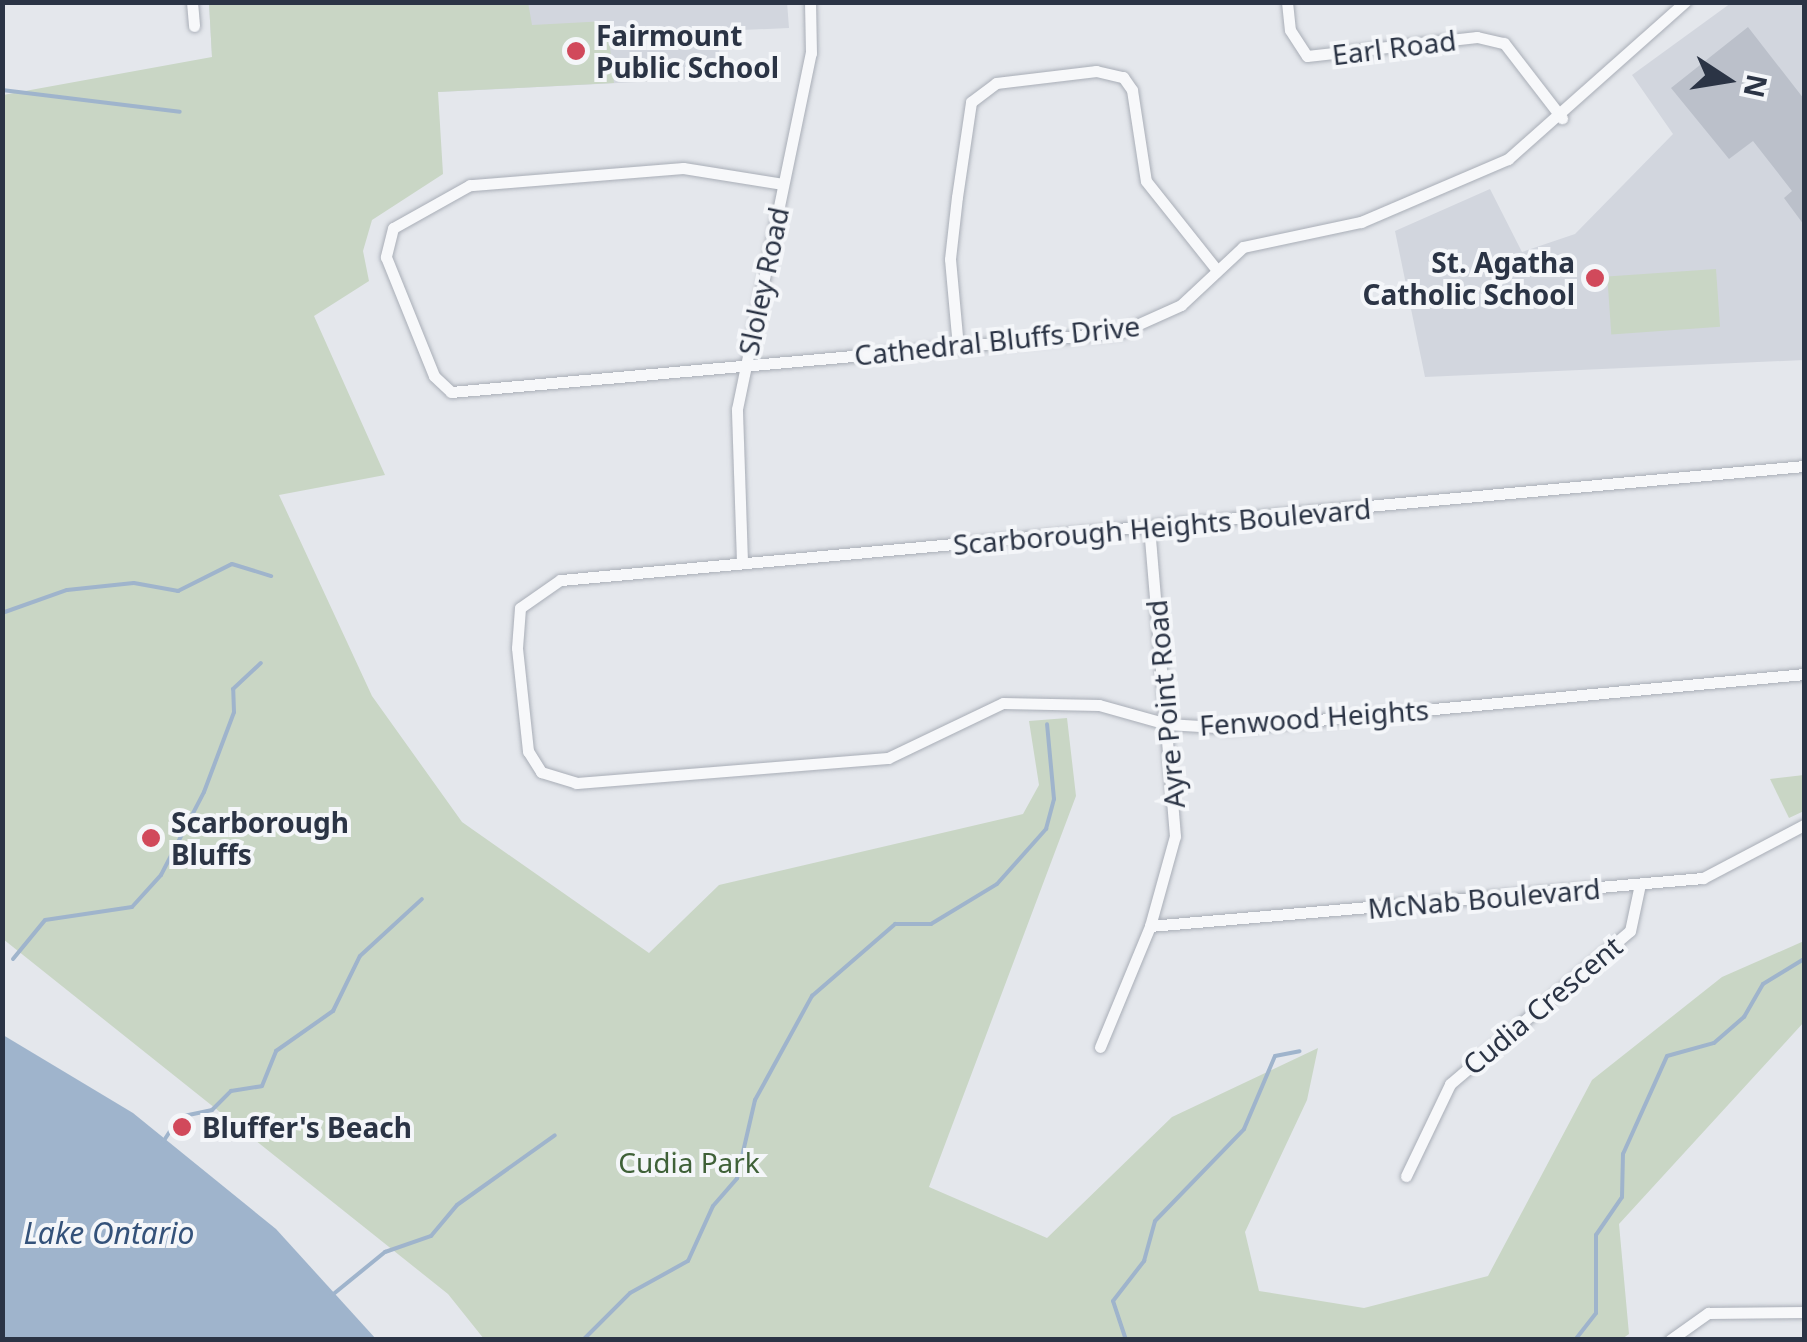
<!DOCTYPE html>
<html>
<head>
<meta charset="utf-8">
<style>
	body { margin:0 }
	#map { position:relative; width:1807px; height:1342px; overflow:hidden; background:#e4e7ec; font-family:"Noto Sans",sans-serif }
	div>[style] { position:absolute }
	.built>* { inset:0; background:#d2d6de }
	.green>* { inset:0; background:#c9d6c5; transform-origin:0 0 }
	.water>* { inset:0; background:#9fb4cc }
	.stream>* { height:4px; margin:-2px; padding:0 2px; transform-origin:2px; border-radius:2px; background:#9fb4cc }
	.building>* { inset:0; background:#bbc0ca }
	.roads { filter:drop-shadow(0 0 2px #a9aeb7) drop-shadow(0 0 2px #a9aeb7) }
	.street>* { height:11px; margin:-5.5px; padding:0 5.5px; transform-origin:5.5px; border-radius:5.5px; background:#f7f8fa }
	.dots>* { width:28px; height:28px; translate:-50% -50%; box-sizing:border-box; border:5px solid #f4f6f9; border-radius:50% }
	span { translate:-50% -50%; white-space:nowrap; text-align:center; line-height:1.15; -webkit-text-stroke:8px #f4f6f9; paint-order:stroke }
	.poi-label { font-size:28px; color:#2b3445; font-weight:700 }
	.left { translate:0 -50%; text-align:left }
	.right { translate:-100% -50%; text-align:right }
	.street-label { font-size:28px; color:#2b3445 }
	.park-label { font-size:28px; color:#3f6138 }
	.water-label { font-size:30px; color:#34527a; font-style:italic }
	.frame { position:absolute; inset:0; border:5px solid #2b3445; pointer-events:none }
	.north { position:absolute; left:1677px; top:30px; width:100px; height:100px; -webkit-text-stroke:8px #f4f6f9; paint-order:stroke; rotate:102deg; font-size:28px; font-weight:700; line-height:40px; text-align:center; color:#2b3445 }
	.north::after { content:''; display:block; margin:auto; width:35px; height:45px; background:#2b3445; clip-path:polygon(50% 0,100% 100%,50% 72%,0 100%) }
</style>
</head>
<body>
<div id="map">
	<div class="built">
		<div style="clip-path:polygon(787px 2px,789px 28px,721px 31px,717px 78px,438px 92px,212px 57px,209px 3px)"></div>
		<div style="clip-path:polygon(1731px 3px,1804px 3px,1804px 360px,1425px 377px,1395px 231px,1490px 189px,1522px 252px,1575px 234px,1673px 134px,1632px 75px)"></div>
	</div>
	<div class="green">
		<div style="clip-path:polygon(528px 2px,532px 25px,607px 21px,614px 83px,438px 92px,443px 174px,372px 220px,363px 251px,369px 281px,314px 316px,385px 475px,279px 495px,372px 696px,462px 822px,649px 953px,719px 885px,1023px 814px,1039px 785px,1029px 721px,1067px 718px,1076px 796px,929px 1187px,1047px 1238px,1172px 1117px,1318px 1048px,1307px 1100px,1245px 1232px,1259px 1291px,1364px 1308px,1488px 1276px,1592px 1080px,1722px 977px,1804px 941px,1804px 1022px,1619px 1224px,1629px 1334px,1622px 1339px,484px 1339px,448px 1294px,3px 939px,3px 95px,212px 57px,209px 3px)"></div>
		<div style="left:1716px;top:269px;width:58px;height:109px;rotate:86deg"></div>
		<div style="clip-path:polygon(1804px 775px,1804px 811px,1789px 818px,1770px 779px)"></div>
	</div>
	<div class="water">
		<div style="clip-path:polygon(3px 1035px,133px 1113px,276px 1229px,376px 1339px,3px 1339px)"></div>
	</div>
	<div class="stream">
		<div style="left:2px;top:90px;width:179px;rotate:7deg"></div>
		<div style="left:2px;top:613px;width:69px;rotate:-19.5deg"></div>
		<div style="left:67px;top:590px;width:67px;rotate:-6deg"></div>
		<div style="left:134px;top:583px;width:45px;rotate:10.3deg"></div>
		<div style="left:178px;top:591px;width:60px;rotate:-26.6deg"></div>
		<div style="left:232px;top:564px;width:41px;rotate:17.1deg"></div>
		<div style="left:13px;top:959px;width:50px;rotate:-50.6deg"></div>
		<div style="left:45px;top:920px;width:88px;rotate:-8.5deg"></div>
		<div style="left:132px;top:907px;width:43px;rotate:-47.8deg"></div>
		<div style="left:161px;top:875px;width:93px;rotate:-62.6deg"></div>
		<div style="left:204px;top:792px;width:85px;rotate:-69.4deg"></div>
		<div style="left:234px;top:712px;width:23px;rotate:-92deg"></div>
		<div style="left:233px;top:689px;width:38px;rotate:-43deg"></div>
		<div style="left:163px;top:1142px;width:30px;rotate:-57deg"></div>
		<div style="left:179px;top:1117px;width:34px;rotate:-12deg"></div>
		<div style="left:212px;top:1110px;width:27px;rotate:-45deg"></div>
		<div style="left:231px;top:1091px;width:31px;rotate:-9deg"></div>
		<div style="left:262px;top:1086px;width:38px;rotate:-68deg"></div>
		<div style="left:276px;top:1051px;width:70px;rotate:-35.1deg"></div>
		<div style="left:333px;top:1011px;width:61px;rotate:-63.9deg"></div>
		<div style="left:360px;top:956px;width:84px;rotate:-42.6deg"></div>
		<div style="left:331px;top:1296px;width:70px;rotate:-39.2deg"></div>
		<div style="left:385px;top:1252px;width:49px;rotate:-19.2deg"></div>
		<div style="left:431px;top:1236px;width:40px;rotate:-50deg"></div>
		<div style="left:457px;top:1205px;width:120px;rotate:-35.5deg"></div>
		<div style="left:583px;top:1340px;width:66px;rotate:-45deg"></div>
		<div style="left:630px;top:1293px;width:66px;rotate:-28.9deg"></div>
		<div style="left:688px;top:1261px;width:60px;rotate:-65.6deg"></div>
		<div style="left:713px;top:1206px;width:37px;rotate:-49deg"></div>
		<div style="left:737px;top:1178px;width:80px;rotate:-77deg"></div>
		<div style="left:755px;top:1100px;width:119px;rotate:-61.3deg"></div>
		<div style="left:812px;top:996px;width:110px;rotate:-40.9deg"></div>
		<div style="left:895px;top:924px;width:36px"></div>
		<div style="left:931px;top:924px;width:77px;rotate:-31.2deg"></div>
		<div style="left:997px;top:884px;width:74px;rotate:-48.3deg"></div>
		<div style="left:1046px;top:829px;width:31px;rotate:-75deg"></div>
		<div style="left:1054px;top:799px;width:75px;rotate:-95.3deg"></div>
		<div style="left:1126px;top:1340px;width:41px;rotate:-108.4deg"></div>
		<div style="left:1113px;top:1301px;width:51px;rotate:-52.2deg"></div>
		<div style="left:1144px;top:1261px;width:41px;rotate:-74.6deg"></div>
		<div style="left:1155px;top:1221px;width:128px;rotate:-45.9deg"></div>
		<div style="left:1244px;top:1129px;width:79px;rotate:-67deg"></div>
		<div style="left:1275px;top:1056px;width:25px;rotate:-11deg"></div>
		<div style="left:1575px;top:1340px;width:34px;rotate:-52deg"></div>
		<div style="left:1596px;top:1313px;width:78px;rotate:-90deg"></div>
		<div style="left:1596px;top:1235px;width:46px;rotate:-55.6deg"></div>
		<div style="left:1622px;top:1197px;width:43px;rotate:-88.7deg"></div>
		<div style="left:1623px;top:1154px;width:107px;rotate:-65.8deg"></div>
		<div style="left:1667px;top:1056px;width:49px;rotate:-15.5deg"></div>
		<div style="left:1714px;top:1043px;width:40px;rotate:-41deg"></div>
		<div style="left:1744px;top:1017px;width:38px;rotate:-60deg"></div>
		<div style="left:1763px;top:984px;width:48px;rotate:-31.4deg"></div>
	</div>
	<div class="building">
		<div style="clip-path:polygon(1748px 27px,1804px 99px,1804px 225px,1784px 198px,1792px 191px,1753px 141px,1729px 159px,1671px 88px)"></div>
	</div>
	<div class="roads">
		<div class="street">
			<div style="left:192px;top:2px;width:24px;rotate:85deg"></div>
			<div style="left:1287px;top:2px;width:28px;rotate:84deg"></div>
			<div style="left:1290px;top:30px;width:31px;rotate:57deg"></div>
			<div style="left:1307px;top:56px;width:171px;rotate:-6.4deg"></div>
			<div style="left:1477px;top:37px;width:28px;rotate:13deg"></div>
			<div style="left:1504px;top:43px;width:95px;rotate:52.3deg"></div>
			<div style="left:783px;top:184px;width:101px;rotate:-170.9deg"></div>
			<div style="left:683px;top:168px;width:214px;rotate:175.4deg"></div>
			<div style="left:470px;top:185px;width:88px;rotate:150.8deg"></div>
			<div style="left:393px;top:228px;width:30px;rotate:104deg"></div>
			<div style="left:386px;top:257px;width:128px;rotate:68deg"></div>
			<div style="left:434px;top:376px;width:23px;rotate:43deg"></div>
			<div style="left:451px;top:392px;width:673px;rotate:-5.12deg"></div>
			<div style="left:1121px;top:332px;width:66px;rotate:-24.2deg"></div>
			<div style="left:1181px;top:305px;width:85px;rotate:-43.1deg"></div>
			<div style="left:1243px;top:247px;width:121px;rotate:-12deg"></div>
			<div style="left:1361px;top:222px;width:160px;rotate:-23.2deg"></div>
			<div style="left:1508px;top:159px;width:237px;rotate:-41.6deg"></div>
			<div style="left:958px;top:347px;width:88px;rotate:-95.2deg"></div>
			<div style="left:950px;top:259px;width:62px;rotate:-83.6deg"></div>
			<div style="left:957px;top:197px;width:96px;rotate:-81.6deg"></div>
			<div style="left:971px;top:102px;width:31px;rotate:-37deg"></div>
			<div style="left:996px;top:83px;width:101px;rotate:-6.8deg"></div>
			<div style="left:1096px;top:71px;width:28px;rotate:13deg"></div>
			<div style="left:1123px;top:77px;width:16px;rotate:55deg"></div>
			<div style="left:1132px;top:90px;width:92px;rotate:81.3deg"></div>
			<div style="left:1146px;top:181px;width:112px;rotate:51.5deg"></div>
			<div style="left:1804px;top:466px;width:1249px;rotate:174.76deg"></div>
			<div style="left:560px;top:580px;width:49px;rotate:145deg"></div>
			<div style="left:520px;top:608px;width:40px;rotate:94.3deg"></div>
			<div style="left:517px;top:648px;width:104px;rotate:83.9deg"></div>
			<div style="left:528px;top:751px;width:25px;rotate:58deg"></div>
			<div style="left:541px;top:772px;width:37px;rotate:17deg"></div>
			<div style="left:576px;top:783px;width:313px;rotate:-4.6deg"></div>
			<div style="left:888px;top:758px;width:127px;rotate:-25.6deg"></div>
			<div style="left:1003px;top:703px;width:96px;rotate:1.2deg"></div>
			<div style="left:1099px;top:705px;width:71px;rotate:15.6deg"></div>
			<div style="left:1167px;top:724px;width:66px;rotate:3.5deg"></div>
			<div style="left:1233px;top:728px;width:574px;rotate:-5.4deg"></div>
			<div style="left:742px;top:562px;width:153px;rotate:-91.9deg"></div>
			<div style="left:737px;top:409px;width:364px;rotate:-78.3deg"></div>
			<div style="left:811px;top:53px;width:51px;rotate:-91.1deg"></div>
			<div style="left:1150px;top:926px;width:555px;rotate:-4.96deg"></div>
			<div style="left:1703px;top:878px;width:114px;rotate:-27.7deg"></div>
			<div style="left:1100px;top:1047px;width:131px;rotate:-67.5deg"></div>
			<div style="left:1150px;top:926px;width:93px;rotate:-74.5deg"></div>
			<div style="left:1175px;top:836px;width:308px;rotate:-94.8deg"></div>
			<div style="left:1406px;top:1176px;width:102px;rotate:-64.4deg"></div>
			<div style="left:1450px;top:1084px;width:236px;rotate:-40.4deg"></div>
			<div style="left:1630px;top:931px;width:48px;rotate:-78deg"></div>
			<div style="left:1670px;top:1340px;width:47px;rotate:-35.4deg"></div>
			<div style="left:1708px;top:1313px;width:96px;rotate:-0.6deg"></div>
		</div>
	</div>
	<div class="dots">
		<div style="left:576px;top:51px;background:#d1495b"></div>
		<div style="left:1595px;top:278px;background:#d1495b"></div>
		<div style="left:151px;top:838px;background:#d1495b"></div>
		<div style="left:182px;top:1127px;background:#d1495b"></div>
	</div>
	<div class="poi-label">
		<span class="left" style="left:596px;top:51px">Fairmount<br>Public School</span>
		<span class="right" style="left:1575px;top:278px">St. Agatha<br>Catholic School</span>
		<span class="left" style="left:171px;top:838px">Scarborough<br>Bluffs</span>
		<span class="left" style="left:202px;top:1127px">Bluffer's Beach</span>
	</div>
	<div class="street-label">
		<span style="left:1394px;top:47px;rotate:-7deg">Earl Road</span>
		<span style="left:763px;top:281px;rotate:-78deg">Sloley Road</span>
		<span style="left:997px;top:340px;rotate:-6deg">Cathedral Bluffs Drive</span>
		<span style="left:1162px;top:526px;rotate:-5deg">Scarborough Heights Boulevard</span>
		<span style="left:1165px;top:704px;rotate:-95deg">Ayre Point Road</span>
		<span style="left:1314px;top:717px;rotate:-4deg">Fenwood Heights</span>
		<span style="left:1484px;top:898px;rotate:-5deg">McNab Boulevard</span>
		<span style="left:1542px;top:1005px;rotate:-40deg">Cudia Crescent</span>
	</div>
	<div class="park-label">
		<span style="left:689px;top:1162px">Cudia Park</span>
	</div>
	<div class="water-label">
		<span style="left:109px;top:1233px">Lake Ontario</span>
	</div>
	<div class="frame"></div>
	<div class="north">N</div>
</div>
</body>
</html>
